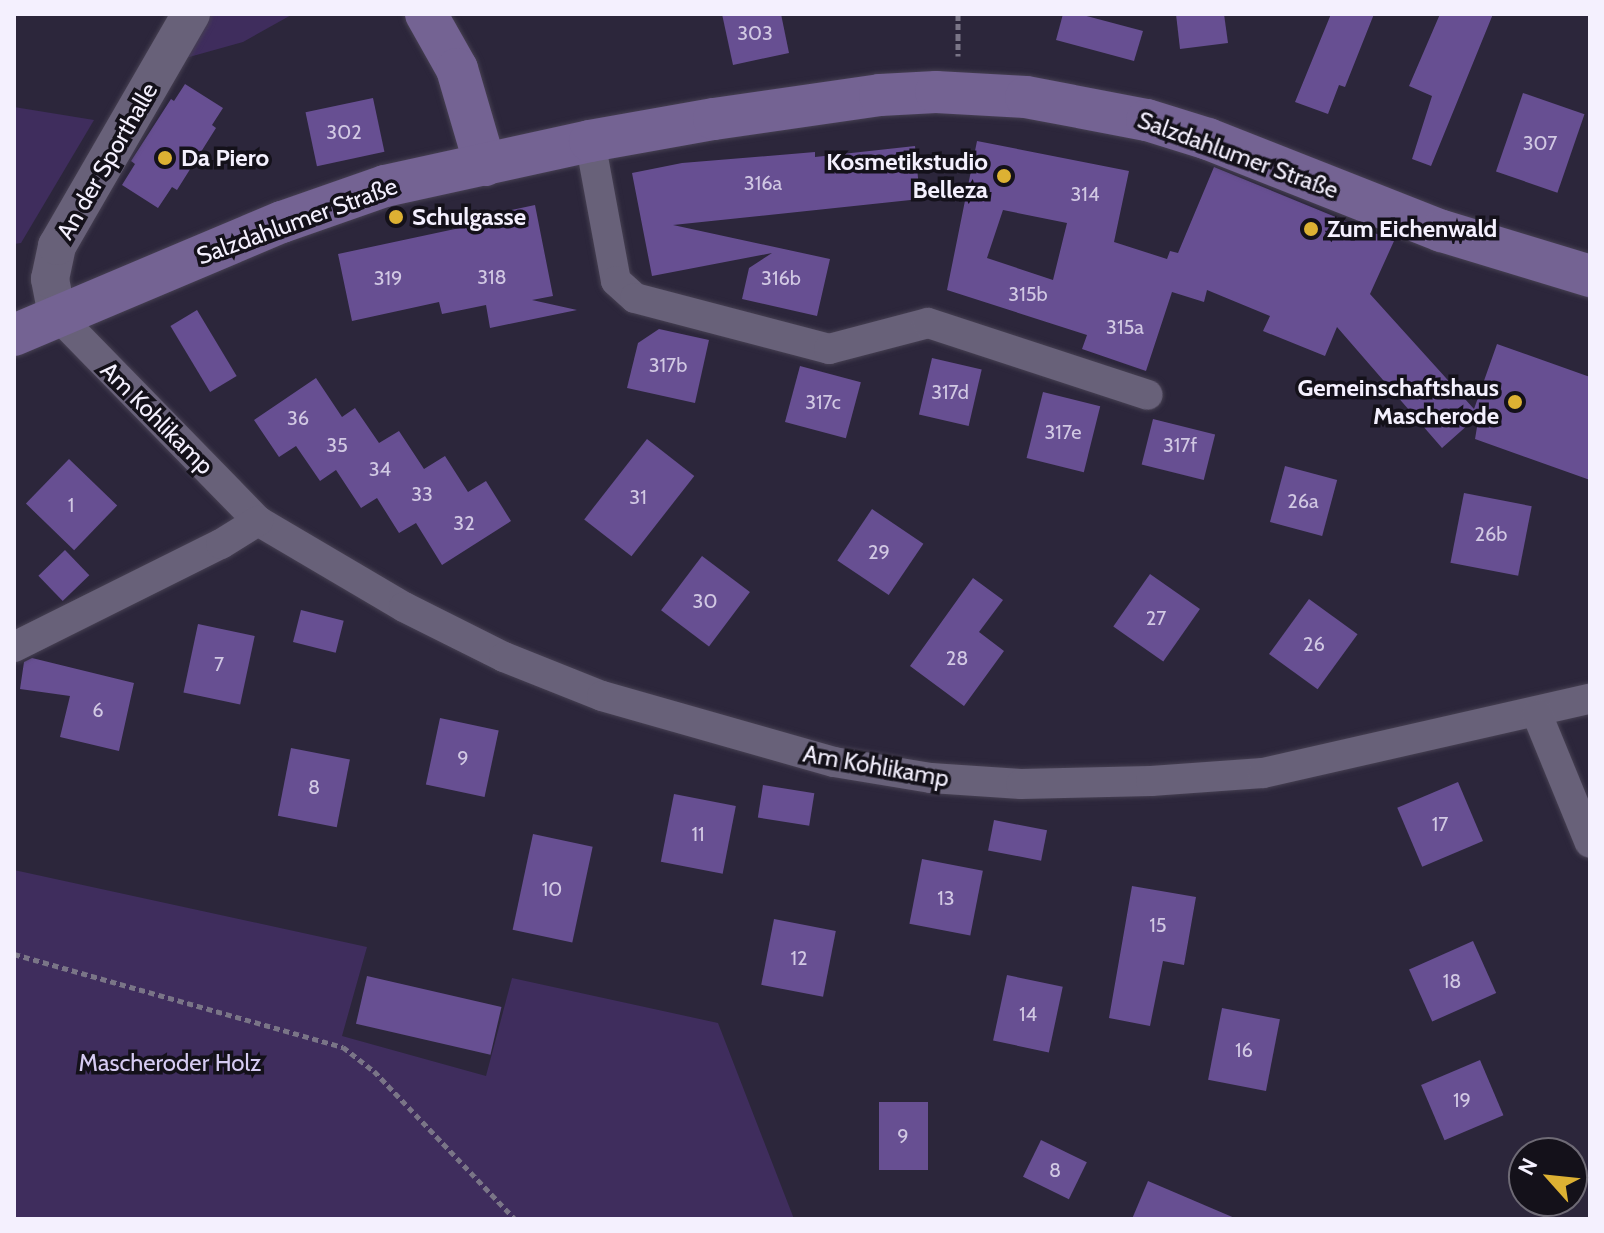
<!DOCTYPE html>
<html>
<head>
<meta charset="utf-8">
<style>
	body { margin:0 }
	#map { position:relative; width:1604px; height:1233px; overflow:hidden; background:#2c263b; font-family:Cabin,sans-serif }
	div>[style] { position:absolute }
	.green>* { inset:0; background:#3f2d5d }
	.building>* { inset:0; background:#674f92; transform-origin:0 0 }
	.path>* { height:5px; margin-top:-2.5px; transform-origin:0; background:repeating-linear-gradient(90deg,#7a7587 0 6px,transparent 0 10px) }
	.roads { filter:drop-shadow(0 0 2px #464052) drop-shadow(0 0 2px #464052) }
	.minor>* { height:30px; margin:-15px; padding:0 15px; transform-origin:15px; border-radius:15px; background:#686179 }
	.tertiary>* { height:38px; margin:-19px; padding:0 19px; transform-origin:19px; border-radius:19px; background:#686179 }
	.secondary>* { height:42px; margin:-21px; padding:0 21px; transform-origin:21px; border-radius:21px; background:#746393 }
	.dots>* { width:22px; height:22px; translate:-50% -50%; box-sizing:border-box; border:4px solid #14111a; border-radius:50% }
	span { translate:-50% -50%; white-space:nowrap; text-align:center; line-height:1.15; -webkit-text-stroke:7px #14111a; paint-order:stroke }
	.number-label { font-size:20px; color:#d1c8e3 }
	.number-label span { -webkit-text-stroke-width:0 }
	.street-label { font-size:24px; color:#f4f0fe }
	.poi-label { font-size:24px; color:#f4f0fe; font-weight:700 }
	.left { translate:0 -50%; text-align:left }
	.right { translate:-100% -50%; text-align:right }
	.park-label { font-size:24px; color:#d6cbf2 }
	.frame { position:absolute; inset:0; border:16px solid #f4f0fe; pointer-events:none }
	.north { position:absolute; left:1508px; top:1137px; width:80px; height:80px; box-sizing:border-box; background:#14111a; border:2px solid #6e6a75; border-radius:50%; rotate:297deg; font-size:22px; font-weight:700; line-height:32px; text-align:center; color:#f4f0fe }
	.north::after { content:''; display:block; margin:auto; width:28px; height:36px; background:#ddb133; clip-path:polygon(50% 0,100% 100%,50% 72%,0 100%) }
</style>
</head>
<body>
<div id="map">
	<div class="green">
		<div style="clip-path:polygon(208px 14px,293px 14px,243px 42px,182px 59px)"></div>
		<div style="clip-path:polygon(14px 107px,94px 120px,21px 243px,14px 244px)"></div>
		<div style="clip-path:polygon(14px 870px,367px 947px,342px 1036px,486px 1076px,512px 978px,718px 1023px,794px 1219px,14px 1219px)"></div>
	</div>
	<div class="building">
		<div style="clip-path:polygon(722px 14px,781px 14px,789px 53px,733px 65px)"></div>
		<div style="clip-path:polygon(1063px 14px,1079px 14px,1143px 31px,1134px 61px,1056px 40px)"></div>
		<div style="clip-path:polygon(1176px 14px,1224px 14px,1228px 43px,1180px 49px)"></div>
		<div style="clip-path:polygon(1331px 14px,1374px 14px,1345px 87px,1339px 85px,1328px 114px,1295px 102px)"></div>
		<div style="clip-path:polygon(1440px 14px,1493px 14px,1431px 166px,1412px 159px,1432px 96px,1409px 86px)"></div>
		<div style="clip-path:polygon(185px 84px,223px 108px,212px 125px,216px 128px,177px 190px,172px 187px,158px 208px,122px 185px,135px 164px,131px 161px,171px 99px,174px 101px)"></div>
		<div style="left:1523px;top:93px;width:65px;height:83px;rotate:19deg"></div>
		<div style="left:373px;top:98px;width:55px;height:69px;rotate:78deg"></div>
		<div style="clip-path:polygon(evenodd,977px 141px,1129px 171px,1114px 242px,1167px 259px,1170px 251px,1178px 253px,1214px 167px,1394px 241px,1370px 294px,1474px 409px,1497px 344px,1590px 377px,1590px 480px,1475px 439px,1479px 415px,1442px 448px,1337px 327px,1325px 356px,1263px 331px,1270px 316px,1207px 290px,1204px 302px,1172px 292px,1146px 371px,1082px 349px,1087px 335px,947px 290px,977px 141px,1003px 210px,1067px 223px,1053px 280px,987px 258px,1003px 210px)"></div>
		<div style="clip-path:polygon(915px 146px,920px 199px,673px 225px,830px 259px,817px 316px,742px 299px,749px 268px,772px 253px,652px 276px,632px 173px,682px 163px,815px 152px,815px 157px)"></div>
		<div style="clip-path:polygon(535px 205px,553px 296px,532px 300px,577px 310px,490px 328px,486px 305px,442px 314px,439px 302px,352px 321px,338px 254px,469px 226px,468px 219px)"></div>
		<div style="left:197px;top:310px;width:77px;height:31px;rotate:59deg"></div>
		<div style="clip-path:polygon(659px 329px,709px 340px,695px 403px,627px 388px,638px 343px)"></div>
		<div style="left:932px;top:358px;width:51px;height:58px;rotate:13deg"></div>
		<div style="left:800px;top:366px;width:63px;height:58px;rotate:15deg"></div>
		<div style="clip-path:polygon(316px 378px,342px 417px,355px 408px,379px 443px,399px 431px,424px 469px,445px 456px,468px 492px,486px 481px,511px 521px,442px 565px,416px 523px,399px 533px,377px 498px,361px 508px,336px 470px,320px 481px,296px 446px,279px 457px,254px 420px)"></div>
		<div style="left:1043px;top:392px;width:59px;height:68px;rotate:14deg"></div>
		<div style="left:1153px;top:419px;width:64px;height:47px;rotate:14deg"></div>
		<div style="left:647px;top:439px;width:60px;height:102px;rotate:38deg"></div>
		<div style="left:69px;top:459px;width:67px;height:62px;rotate:44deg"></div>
		<div style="left:1285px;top:466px;width:54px;height:58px;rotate:15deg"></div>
		<div style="left:1464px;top:493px;width:69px;height:71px;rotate:11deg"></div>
		<div style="left:872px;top:509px;width:62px;height:62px;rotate:34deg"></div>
		<div style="left:65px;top:550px;width:35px;height:37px;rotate:46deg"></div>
		<div style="left:702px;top:556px;width:60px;height:68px;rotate:37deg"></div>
		<div style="left:1150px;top:574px;width:61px;height:64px;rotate:35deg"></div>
		<div style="clip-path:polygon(973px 578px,1003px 600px,979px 632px,1004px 651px,964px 706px,910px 666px)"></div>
		<div style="left:1309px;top:599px;width:60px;height:68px;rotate:36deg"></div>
		<div style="left:301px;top:610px;width:44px;height:33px;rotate:14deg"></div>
		<div style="left:198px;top:624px;width:58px;height:70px;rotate:12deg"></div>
		<div style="clip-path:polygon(32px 658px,134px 683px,119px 751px,60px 737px,70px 696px,20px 689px,24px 662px)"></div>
		<div style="left:440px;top:718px;width:60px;height:68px;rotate:12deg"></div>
		<div style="left:291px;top:748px;width:60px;height:69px;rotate:11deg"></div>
		<div style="left:1458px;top:782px;width:64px;height:66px;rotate:67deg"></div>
		<div style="left:763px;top:785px;width:52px;height:33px;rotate:9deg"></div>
		<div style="left:674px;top:794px;width:63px;height:69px;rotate:11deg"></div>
		<div style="left:994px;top:820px;width:54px;height:31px;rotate:11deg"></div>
		<div style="left:533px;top:834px;width:61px;height:98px;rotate:12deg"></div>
		<div style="left:922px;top:859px;width:62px;height:66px;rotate:11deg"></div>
		<div style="clip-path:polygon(1132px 886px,1196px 897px,1184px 965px,1163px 961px,1150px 1026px,1109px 1018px)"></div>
		<div style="left:774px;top:919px;width:63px;height:67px;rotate:11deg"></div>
		<div style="left:1473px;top:941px;width:57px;height:70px;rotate:66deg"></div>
		<div style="left:1007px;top:975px;width:57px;height:67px;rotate:12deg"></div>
		<div style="left:367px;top:976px;width:138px;height:49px;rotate:13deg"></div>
		<div style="left:1222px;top:1008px;width:59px;height:73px;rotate:11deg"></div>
		<div style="left:1480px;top:1060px;width:60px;height:64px;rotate:67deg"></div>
		<div style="left:879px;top:1102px;width:49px;height:68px"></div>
		<div style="left:1041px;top:1140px;width:51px;height:41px;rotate:26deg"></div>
		<div style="clip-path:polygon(1148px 1181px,1237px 1219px,1132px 1219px)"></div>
	</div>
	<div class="path">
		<div style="left:958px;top:14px;width:42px;rotate:90deg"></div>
		<div style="left:14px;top:954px;width:342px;rotate:15.8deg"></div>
		<div style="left:343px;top:1047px;width:39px;rotate:38deg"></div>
		<div style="left:374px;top:1071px;width:204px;rotate:46.4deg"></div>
	</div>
	<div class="roads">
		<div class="minor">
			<div style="left:590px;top:141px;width:142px;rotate:79.5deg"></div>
			<div style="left:616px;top:281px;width:25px;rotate:42deg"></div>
			<div style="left:635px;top:298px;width:201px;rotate:14.7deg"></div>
			<div style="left:829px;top:349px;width:102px;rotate:-14.7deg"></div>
			<div style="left:928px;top:323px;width:231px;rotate:18.1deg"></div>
			<div style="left:57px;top:315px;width:288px;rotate:45.7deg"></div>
			<div style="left:258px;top:521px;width:169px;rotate:30.5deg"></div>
			<div style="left:404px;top:607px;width:112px;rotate:26.6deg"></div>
			<div style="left:504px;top:657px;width:105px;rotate:21.7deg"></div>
			<div style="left:602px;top:696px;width:241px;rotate:15.9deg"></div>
			<div style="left:834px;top:762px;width:98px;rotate:9.4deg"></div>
			<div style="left:931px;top:778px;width:90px;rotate:3.8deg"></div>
			<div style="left:1021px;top:784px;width:130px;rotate:-1.3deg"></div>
			<div style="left:1151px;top:781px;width:112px;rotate:-4.1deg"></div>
			<div style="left:1263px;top:773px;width:335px;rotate:-12.8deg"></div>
			<div style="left:14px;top:647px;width:231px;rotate:-26.5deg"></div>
			<div style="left:221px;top:544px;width:44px;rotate:-31.9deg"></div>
			<div style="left:1537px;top:714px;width:139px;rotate:67.7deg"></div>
		</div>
		<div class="tertiary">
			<div style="left:57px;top:315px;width:37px;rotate:-101deg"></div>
			<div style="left:50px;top:279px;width:34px;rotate:-78deg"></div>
			<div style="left:57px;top:246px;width:268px;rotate:-60deg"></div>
		</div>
		<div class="secondary">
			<div style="left:426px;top:14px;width:63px;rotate:60.6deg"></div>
			<div style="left:457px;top:69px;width:100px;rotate:73.7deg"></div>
			<div style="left:14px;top:335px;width:291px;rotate:-22.9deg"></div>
			<div style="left:282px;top:222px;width:109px;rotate:-19.3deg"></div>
			<div style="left:385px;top:186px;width:210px;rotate:-12.4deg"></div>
			<div style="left:590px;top:141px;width:126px;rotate:-10.1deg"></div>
			<div style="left:714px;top:119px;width:168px;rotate:-8.2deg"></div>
			<div style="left:880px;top:95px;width:56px;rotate:-3.1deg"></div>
			<div style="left:936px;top:92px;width:90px;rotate:3.2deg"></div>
			<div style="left:1026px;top:97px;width:123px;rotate:10.8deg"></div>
			<div style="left:1147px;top:120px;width:64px;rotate:17.3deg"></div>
			<div style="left:1208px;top:139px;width:251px;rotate:21.5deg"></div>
			<div style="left:1442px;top:231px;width:155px;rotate:16.9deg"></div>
		</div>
	</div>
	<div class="dots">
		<div style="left:165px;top:158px;background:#ddb133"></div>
		<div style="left:1004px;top:176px;background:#ddb133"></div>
		<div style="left:396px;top:217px;background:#ddb133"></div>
		<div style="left:1311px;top:229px;background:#ddb133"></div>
		<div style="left:1515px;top:402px;background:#ddb133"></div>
	</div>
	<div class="number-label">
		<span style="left:755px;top:33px">303</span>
		<span style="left:344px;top:132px">302</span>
		<span style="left:1540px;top:143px">307</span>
		<span style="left:763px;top:183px">316a</span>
		<span style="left:1085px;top:194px">314</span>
		<span style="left:492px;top:277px">318</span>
		<span style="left:388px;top:278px">319</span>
		<span style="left:781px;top:278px">316b</span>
		<span style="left:1028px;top:294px">315b</span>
		<span style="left:1125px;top:327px">315a</span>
		<span style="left:668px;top:365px">317b</span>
		<span style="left:950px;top:392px">317d</span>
		<span style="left:823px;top:402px">317c</span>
		<span style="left:298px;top:418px">36</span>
		<span style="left:1063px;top:432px">317e</span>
		<span style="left:337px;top:445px">35</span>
		<span style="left:1180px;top:445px">317f</span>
		<span style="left:380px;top:469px">34</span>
		<span style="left:422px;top:494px">33</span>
		<span style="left:638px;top:497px">31</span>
		<span style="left:1303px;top:501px">26a</span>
		<span style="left:71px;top:505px">1</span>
		<span style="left:464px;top:523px">32</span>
		<span style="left:1491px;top:534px">26b</span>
		<span style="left:879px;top:552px">29</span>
		<span style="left:705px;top:601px">30</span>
		<span style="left:1156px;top:618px">27</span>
		<span style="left:1314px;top:644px">26</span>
		<span style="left:957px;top:658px">28</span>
		<span style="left:219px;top:664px">7</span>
		<span style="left:98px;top:710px">6</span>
		<span style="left:463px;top:758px">9</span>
		<span style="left:314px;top:787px">8</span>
		<span style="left:1440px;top:824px">17</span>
		<span style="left:698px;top:834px">11</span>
		<span style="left:552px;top:889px">10</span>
		<span style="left:946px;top:898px">13</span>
		<span style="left:1158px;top:925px">15</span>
		<span style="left:799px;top:958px">12</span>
		<span style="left:1452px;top:981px">18</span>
		<span style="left:1028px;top:1014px">14</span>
		<span style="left:1244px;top:1050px">16</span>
		<span style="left:1462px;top:1100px">19</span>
		<span style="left:903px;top:1136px">9</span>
		<span style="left:1055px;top:1170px">8</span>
	</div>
	<div class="street-label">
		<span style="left:1238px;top:155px;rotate:20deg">Salzdahlumer Straße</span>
		<span style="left:107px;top:161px;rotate:-60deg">An der Sporthalle</span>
		<span style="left:297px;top:221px;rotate:-20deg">Salzdahlumer Straße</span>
		<span style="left:157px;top:418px;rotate:45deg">Am Kohlikamp</span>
		<span style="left:876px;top:766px;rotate:10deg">Am Kohlikamp</span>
	</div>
	<div class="poi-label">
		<span class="left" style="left:181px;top:158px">Da Piero</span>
		<span class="right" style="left:988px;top:176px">Kosmetikstudio<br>Belleza</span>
		<span class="left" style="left:412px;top:217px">Schulgasse</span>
		<span class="left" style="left:1327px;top:229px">Zum Eichenwald</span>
		<span class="right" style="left:1499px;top:402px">Gemeinschaftshaus<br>Mascherode</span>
	</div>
	<div class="park-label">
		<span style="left:170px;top:1063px">Mascheroder Holz</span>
	</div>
	<div class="frame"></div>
	<div class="north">N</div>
</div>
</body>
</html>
